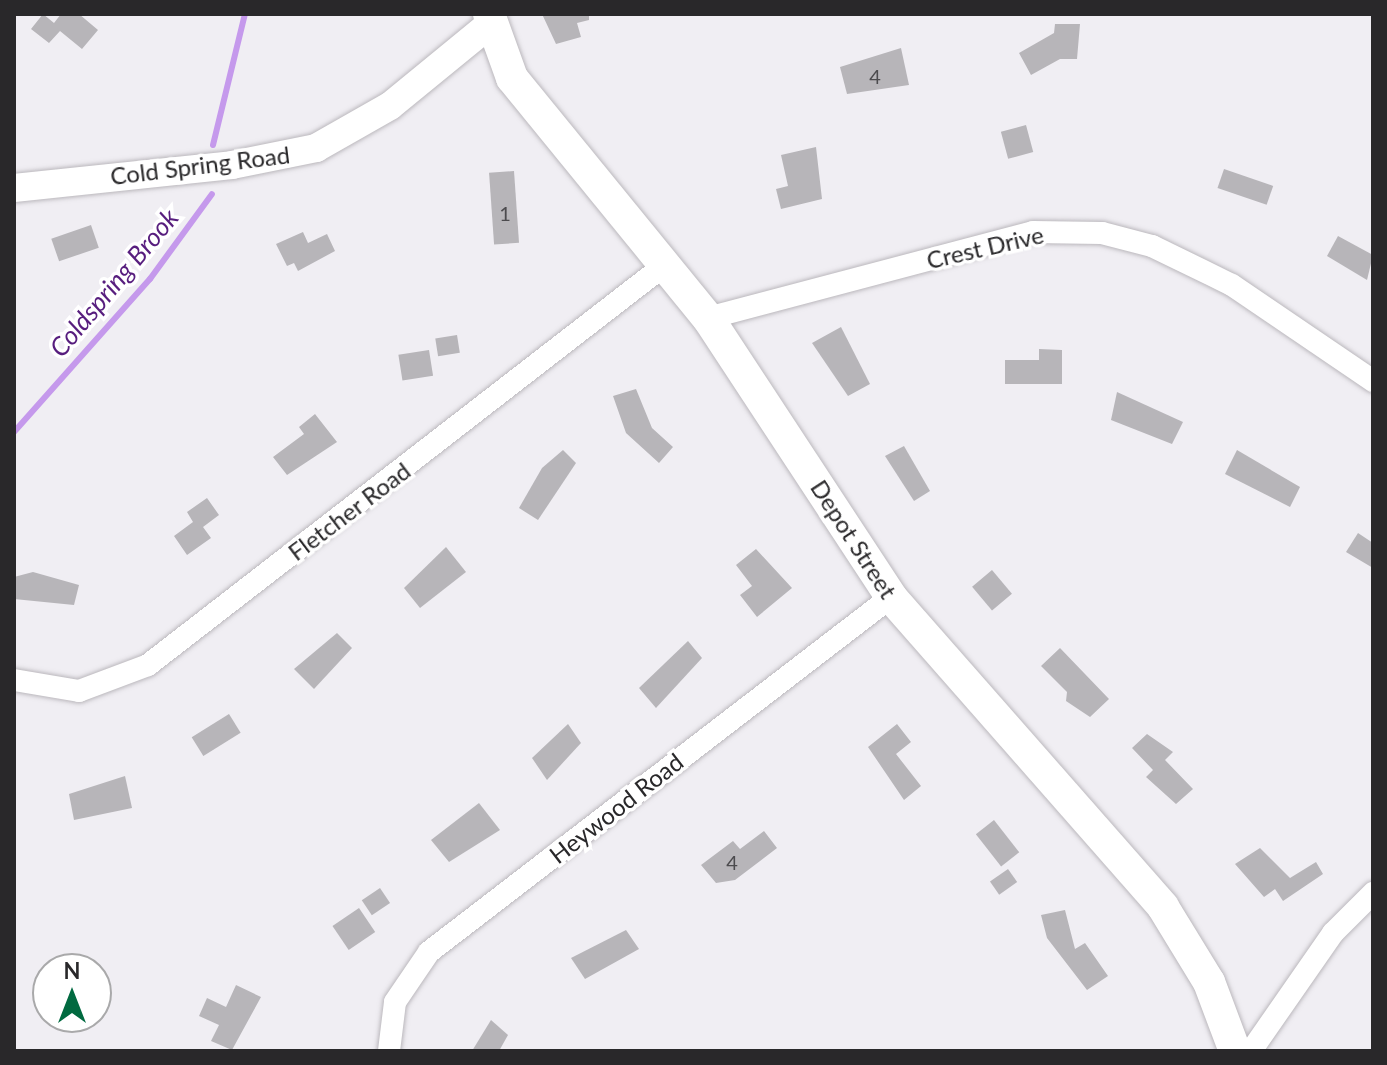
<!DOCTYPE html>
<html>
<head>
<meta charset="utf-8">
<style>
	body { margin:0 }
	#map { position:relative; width:1387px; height:1065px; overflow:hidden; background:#f0eef3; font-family:Lato,sans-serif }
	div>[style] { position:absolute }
	.stream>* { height:6px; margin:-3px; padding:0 3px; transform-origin:3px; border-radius:3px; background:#c599ec }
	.building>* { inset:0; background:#b7b5b9; transform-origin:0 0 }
	.roads { filter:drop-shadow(0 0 2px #bbb8bd) drop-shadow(0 0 2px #bbb8bd) }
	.minor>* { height:22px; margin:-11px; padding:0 11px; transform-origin:11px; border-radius:11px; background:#fff }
	.tertiary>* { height:28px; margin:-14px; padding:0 14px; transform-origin:14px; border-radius:14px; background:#fff }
	.secondary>* { height:32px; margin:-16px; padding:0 16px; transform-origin:16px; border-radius:16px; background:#fff }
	span { translate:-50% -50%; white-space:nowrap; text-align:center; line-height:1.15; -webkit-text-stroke:7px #fff; paint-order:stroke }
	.number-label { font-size:20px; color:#4c4b4e }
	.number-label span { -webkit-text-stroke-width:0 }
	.street-label { font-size:24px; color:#29282a }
	.water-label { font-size:26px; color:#571d7e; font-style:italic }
	.frame { position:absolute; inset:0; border:16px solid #29282a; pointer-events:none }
	.north { position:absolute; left:32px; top:953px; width:80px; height:80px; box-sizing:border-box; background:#fff; border:2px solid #a9a9aa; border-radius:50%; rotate:0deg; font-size:22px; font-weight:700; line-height:32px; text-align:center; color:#29282a }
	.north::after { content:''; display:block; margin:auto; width:28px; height:36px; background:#016a40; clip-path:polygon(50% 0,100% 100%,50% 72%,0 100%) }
</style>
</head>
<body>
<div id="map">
	<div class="stream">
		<div style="left:213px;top:145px;width:135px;rotate:-76.3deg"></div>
		<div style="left:14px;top:432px;width:205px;rotate:-48.4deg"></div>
		<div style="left:150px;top:279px;width:105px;rotate:-53.9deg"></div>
	</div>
	<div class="building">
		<div style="clip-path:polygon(43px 14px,54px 23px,61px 14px,79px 14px,98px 30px,82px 49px,60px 31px,49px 43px,31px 29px)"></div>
		<div style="clip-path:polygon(542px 14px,589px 14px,589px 20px,577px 23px,581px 37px,556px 44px)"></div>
		<div style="clip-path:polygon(1055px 24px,1080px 24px,1077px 59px,1060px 59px,1031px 75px,1019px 53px,1054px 33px)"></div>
		<div style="clip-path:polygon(901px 48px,909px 85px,847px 94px,840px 67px)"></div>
		<div style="left:1026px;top:125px;width:28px;height:26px;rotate:75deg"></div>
		<div style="clip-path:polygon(816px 147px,822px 199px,781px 209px,776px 189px,788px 186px,781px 155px)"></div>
		<div style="left:1224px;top:169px;width:52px;height:20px;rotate:19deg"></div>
		<div style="left:514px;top:171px;width:72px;height:25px;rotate:86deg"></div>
		<div style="left:91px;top:225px;width:24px;height:42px;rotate:71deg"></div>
		<div style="clip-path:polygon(303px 232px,308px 243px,327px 234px,335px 251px,298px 271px,294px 263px,287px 266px,276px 244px)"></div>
		<div style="clip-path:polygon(1338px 236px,1373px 255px,1367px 280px,1327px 256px)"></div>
		<div style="clip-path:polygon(841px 327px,870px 384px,848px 396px,812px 343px)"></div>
		<div style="left:457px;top:335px;width:18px;height:22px;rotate:81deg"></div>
		<div style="clip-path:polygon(1039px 349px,1062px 350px,1062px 384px,1005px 384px,1005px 360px,1039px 360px)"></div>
		<div style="left:429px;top:350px;width:26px;height:31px;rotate:81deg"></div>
		<div style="clip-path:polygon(636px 389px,652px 428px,673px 447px,659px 463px,626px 433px,613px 396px)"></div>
		<div style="clip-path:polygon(1117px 392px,1183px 422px,1172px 444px,1111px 420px)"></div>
		<div style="clip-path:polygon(315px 414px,337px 442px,287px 475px,273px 457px,304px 434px,299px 427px)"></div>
		<div style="clip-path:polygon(904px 446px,930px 491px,914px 501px,885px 456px)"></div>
		<div style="clip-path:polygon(563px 450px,576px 463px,538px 520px,519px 508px,542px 468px)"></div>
		<div style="clip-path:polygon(1237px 450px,1300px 487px,1290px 507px,1225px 474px)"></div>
		<div style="clip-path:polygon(207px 498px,219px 515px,203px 527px,211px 538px,187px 555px,174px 536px,193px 522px,187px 512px)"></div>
		<div style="clip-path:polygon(1358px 533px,1373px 543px,1373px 568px,1346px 552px)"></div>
		<div style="clip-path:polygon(446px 547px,466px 572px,420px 608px,404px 588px)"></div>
		<div style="clip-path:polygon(756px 549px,792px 588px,757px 617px,740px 595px,752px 586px,736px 565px)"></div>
		<div style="left:992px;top:570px;width:31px;height:26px;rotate:50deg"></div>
		<div style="clip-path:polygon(33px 572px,79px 585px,74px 605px,14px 599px,14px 577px)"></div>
		<div style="clip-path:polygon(337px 633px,352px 648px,314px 689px,294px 669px)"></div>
		<div style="clip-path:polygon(688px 641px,702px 658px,656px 708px,639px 688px)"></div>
		<div style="clip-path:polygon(1060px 648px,1109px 699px,1090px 717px,1066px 701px,1067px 692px,1041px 666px)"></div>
		<div style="left:229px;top:714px;width:22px;height:44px;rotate:58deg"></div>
		<div style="clip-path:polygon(568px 724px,581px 743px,547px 780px,532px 758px)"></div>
		<div style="clip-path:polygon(897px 724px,911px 742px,896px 754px,921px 786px,904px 800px,868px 747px)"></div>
		<div style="clip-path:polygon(1147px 734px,1173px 752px,1165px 760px,1193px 789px,1176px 804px,1146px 777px,1153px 770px,1132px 748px)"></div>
		<div style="clip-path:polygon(125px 776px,132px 808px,74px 820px,69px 794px)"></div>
		<div style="clip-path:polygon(479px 803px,500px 830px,449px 862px,431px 840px)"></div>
		<div style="left:994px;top:820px;width:41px;height:23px;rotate:52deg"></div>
		<div style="clip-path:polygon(764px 831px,777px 848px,735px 880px,716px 883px,701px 865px,733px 841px,740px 849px)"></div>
		<div style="clip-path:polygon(1260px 848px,1290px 878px,1316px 862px,1323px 874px,1283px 901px,1275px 889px,1264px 897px,1235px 864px)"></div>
		<div style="left:1008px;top:869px;width:16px;height:22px;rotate:55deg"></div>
		<div style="left:380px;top:888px;width:18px;height:22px;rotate:56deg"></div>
		<div style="left:359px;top:908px;width:29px;height:32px;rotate:56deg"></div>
		<div style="clip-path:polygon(1065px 910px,1075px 949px,1085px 943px,1108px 976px,1087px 990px,1047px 938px,1041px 915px)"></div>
		<div style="clip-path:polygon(626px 930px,639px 949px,585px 979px,571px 958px)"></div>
		<div style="clip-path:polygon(236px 985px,261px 997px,232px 1050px,211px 1041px,219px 1025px,199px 1016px,207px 998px,226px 1007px)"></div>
		<div style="clip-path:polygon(491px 1020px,508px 1035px,499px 1051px,472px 1051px)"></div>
	</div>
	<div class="roads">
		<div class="minor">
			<div style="left:708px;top:318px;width:336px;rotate:-14.8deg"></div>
			<div style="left:1033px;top:232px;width:69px;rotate:0.8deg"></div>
			<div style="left:1102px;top:233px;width:52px;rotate:14.6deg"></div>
			<div style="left:1152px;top:246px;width:89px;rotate:26deg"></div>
			<div style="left:1232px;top:285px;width:171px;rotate:34.2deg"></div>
			<div style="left:14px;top:680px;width:66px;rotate:9.6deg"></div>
			<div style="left:79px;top:691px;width:74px;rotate:-20.6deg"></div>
			<div style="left:148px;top:665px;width:649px;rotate:-37.74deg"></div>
			<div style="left:389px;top:1051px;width:49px;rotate:-83deg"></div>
			<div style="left:395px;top:1002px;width:60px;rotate:-55.8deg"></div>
			<div style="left:429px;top:952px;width:583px;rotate:-37.54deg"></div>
			<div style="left:1251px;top:1051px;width:144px;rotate:-55.2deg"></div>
			<div style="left:1333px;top:933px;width:57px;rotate:-45deg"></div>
		</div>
		<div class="tertiary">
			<div style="left:14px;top:188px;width:219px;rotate:-6deg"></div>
			<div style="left:232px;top:165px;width:86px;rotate:-11.4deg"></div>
			<div style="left:316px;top:148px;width:85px;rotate:-29.6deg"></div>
			<div style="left:390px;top:106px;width:128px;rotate:-39.3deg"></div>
		</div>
		<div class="secondary">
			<div style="left:489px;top:14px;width:68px;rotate:70.2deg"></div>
			<div style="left:512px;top:78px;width:310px;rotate:50.8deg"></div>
			<div style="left:708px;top:318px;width:334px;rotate:56.7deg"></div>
			<div style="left:891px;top:597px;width:412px;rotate:48.7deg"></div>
			<div style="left:1163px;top:907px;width:88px;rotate:58.5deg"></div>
			<div style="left:1209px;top:982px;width:74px;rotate:69.4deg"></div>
		</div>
	</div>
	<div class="number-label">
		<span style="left:875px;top:76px">4</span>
		<span style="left:505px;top:213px">1</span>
		<span style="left:732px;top:862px">4</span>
	</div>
	<div class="street-label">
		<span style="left:200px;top:165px;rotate:-7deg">Cold Spring Road</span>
		<span style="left:985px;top:247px;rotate:-13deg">Crest Drive</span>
		<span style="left:349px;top:511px;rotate:-37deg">Fletcher Road</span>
		<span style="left:854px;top:539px;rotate:57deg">Depot Street</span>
		<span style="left:616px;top:808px;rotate:-38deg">Heywood Road</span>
	</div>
	<div class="water-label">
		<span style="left:114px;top:283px;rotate:-50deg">Coldspring Brook</span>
	</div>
	<div class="frame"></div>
	<div class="north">N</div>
</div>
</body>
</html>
